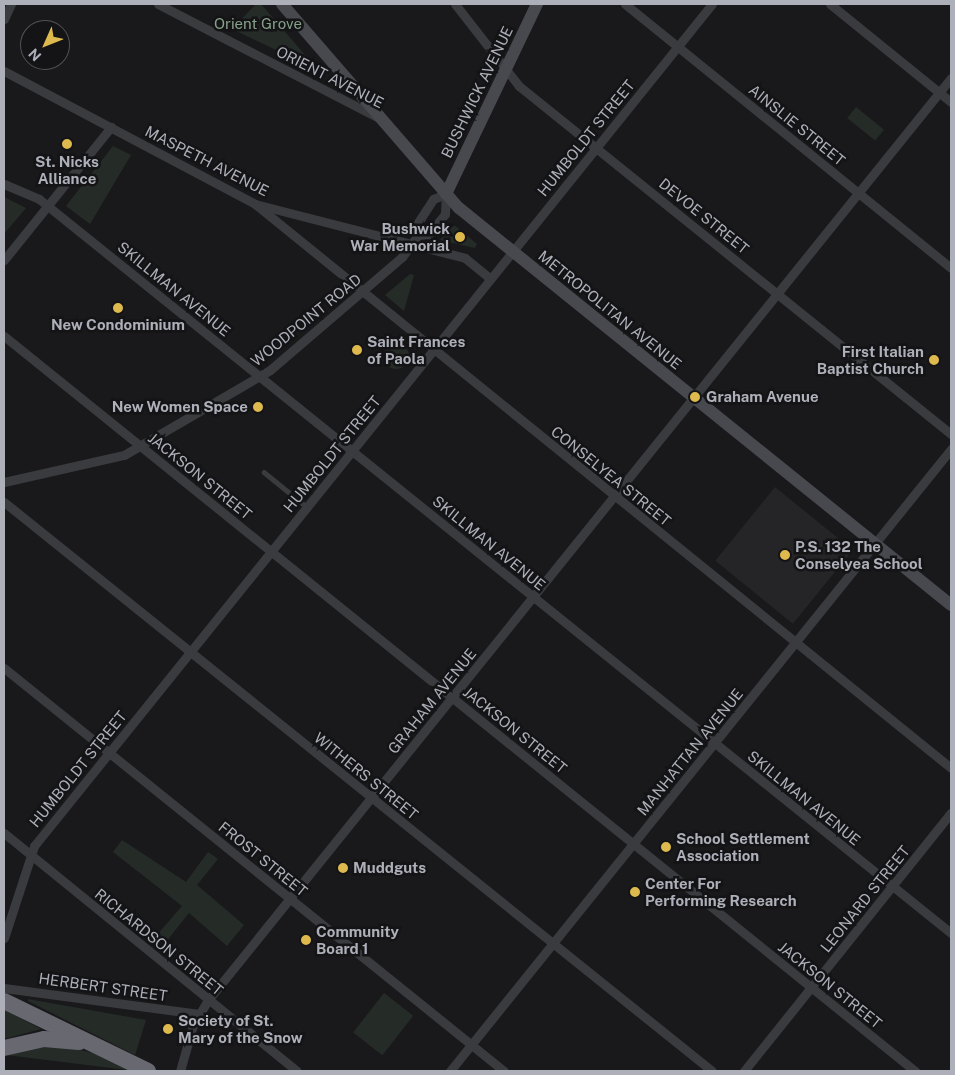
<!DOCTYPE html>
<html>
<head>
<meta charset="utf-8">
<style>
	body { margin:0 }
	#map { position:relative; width:955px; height:1075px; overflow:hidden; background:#19191b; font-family:"Public Sans",sans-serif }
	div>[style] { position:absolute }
	.built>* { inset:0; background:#252527; transform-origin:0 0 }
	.green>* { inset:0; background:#252c27; transform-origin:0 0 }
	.round { border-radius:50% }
	.service>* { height:4.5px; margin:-2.25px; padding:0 2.25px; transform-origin:2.25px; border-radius:2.25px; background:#3a3b3f }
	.minor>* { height:9px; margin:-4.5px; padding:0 4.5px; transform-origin:4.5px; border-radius:4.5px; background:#3a3b3f }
	.secondary>* { height:12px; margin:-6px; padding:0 6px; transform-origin:6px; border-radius:6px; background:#48494f }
	.motorway>* { height:16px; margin:-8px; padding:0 8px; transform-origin:8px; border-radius:8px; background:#676870 }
	.dots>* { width:14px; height:14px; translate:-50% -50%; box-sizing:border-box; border:2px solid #141416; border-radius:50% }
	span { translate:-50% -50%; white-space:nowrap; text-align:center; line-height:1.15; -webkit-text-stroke:5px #141416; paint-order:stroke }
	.park-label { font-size:15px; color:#86a18a }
	.street-label { font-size:15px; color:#adafb9 }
	.poi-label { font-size:15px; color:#adafb9; font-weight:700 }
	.right { translate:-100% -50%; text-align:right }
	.left { translate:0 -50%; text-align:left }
	.frame { position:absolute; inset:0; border:5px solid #adafb9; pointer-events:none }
	.north { position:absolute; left:20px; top:20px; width:50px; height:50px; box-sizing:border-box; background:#141416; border:1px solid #515257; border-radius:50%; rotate:226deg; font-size:14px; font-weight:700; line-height:20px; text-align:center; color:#adafb9 }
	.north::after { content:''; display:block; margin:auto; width:18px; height:22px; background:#deba4e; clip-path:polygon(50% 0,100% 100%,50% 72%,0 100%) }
</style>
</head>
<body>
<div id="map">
	<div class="built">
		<div style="left:775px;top:487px;width:100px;height:95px;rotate:39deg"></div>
	</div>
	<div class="green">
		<div style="clip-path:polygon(256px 4px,261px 4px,318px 70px,232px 29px)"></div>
		<div style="left:856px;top:107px;width:36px;height:14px;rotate:39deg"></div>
		<div style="clip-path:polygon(113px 146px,131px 155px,90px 224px,66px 206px)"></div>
		<div style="clip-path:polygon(4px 197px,26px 208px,4px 234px)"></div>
		<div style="clip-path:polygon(454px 225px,477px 244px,475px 248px,440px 240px)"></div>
		<div style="clip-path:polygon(410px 274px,414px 275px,404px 311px,385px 295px)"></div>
		<div class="round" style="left:383px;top:343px;width:26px;height:26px"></div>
		<div style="clip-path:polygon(122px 840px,186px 882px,208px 852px,218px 859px,197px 885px,244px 925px,227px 946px,189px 913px,165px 943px,156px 936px,182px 906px,113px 852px)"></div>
		<div style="left:384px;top:993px;width:37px;height:50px;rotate:38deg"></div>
		<div style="clip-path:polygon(28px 999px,146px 1020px,135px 1055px,28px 1001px)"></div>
		<div style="clip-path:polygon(4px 1009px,41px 1029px,4px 1039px)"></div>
		<div style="clip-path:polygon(56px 1044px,105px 1056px,136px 1071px,6px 1055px)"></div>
	</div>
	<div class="service">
		<div style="left:264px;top:472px;width:55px;rotate:39.1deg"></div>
	</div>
	<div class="minor">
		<div style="left:158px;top:4px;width:246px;rotate:27.3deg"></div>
		<div style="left:455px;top:4px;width:104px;rotate:52deg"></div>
		<div style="left:519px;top:86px;width:555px;rotate:38.85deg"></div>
		<div style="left:625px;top:4px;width:419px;rotate:39deg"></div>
		<div style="left:830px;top:4px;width:156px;rotate:39deg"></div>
		<div style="left:4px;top:19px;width:17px;rotate:-65deg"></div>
		<div style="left:4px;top:71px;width:284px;rotate:27.9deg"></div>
		<div style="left:255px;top:204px;width:217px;rotate:14.4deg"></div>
		<div style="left:465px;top:258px;width:32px;rotate:39deg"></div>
		<div style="left:4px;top:184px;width:38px;rotate:23deg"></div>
		<div style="left:39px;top:199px;width:1171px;rotate:38.83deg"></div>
		<div style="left:255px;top:204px;width:896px;rotate:39.02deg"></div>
		<div style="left:4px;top:260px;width:171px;rotate:-51.2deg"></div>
		<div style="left:4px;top:336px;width:1171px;rotate:38.9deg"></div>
		<div style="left:4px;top:482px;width:123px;rotate:-12.7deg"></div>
		<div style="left:124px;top:455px;width:169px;rotate:-30.2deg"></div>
		<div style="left:270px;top:370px;width:174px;rotate:-40.6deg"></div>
		<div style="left:402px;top:257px;width:27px;rotate:-54deg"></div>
		<div style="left:418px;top:235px;width:11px;rotate:-95deg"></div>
		<div style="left:417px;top:224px;width:30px;rotate:-57deg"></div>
		<div style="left:433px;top:199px;width:14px;rotate:-21deg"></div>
		<div style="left:446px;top:194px;width:20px;rotate:93deg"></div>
		<div style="left:445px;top:214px;width:26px;rotate:129deg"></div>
		<div style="left:429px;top:234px;width:11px;rotate:175deg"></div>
		<div style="left:4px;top:502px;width:908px;rotate:38.79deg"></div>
		<div style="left:4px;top:668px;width:642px;rotate:38.87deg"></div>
		<div style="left:4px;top:833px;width:377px;rotate:39.1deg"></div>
		<div style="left:4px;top:938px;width:97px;rotate:-71.9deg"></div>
		<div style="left:34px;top:846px;width:1081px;rotate:-51.16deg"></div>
		<div style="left:4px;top:988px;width:197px;rotate:7.6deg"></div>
		<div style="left:180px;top:1071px;width:48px;rotate:-74.2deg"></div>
		<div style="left:193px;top:1025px;width:29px;rotate:-59deg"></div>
		<div style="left:208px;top:1000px;width:1184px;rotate:-51.14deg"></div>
		<div style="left:450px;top:1071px;width:799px;rotate:-51.15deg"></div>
		<div style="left:744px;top:1071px;width:331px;rotate:-51.3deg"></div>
	</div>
	<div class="secondary">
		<div style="left:282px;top:4px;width:270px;rotate:49.1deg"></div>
		<div style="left:459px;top:208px;width:632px;rotate:38.9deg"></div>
		<div style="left:446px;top:194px;width:211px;rotate:-64.4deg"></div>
	</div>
	<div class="motorway">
		<div style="left:4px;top:1001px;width:160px;rotate:25.9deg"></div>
		<div style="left:4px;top:1048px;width:41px;rotate:-12.7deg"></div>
		<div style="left:44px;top:1039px;width:35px;rotate:5deg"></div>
	</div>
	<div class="dots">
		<div style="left:67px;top:144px;background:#deba4e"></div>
		<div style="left:460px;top:237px;background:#deba4e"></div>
		<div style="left:118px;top:308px;background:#deba4e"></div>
		<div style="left:357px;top:350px;background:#deba4e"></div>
		<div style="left:934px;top:360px;background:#deba4e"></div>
		<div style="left:695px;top:397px;background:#deba4e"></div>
		<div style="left:258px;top:407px;background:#deba4e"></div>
		<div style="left:785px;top:555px;background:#deba4e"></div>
		<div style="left:666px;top:847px;background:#deba4e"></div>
		<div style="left:343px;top:868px;background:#deba4e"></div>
		<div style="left:635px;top:892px;background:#deba4e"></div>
		<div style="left:306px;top:940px;background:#deba4e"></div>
		<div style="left:168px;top:1029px;background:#deba4e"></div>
	</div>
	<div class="park-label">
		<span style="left:258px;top:24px">Orient Grove</span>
	</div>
	<div class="street-label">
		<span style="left:330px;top:77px;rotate:27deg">ORIENT AVENUE</span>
		<span style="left:477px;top:92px;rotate:-64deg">BUSHWICK AVENUE</span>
		<span style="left:797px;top:125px;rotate:39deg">AINSLIE STREET</span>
		<span style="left:586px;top:138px;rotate:-51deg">HUMBOLDT STREET</span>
		<span style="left:207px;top:161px;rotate:27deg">MASPETH AVENUE</span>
		<span style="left:704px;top:216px;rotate:39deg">DEVOE STREET</span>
		<span style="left:174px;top:289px;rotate:39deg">SKILLMAN AVENUE</span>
		<span style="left:610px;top:310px;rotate:39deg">METROPOLITAN AVENUE</span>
		<span style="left:306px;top:320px;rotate:-39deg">WOODPOINT ROAD</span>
		<span style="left:332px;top:454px;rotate:-51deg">HUMBOLDT STREET</span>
		<span style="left:200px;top:476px;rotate:39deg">JACKSON STREET</span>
		<span style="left:611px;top:476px;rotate:39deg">CONSELYEA STREET</span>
		<span style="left:489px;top:543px;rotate:39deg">SKILLMAN AVENUE</span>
		<span style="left:432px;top:701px;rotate:-51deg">GRAHAM AVENUE</span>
		<span style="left:515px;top:730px;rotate:39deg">JACKSON STREET</span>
		<span style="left:690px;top:752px;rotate:-51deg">MANHATTAN AVENUE</span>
		<span style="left:78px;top:769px;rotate:-51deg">HUMBOLDT STREET</span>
		<span style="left:366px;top:776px;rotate:39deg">WITHERS STREET</span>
		<span style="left:804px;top:798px;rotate:39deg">SKILLMAN AVENUE</span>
		<span style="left:263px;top:859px;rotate:39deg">FROST STREET</span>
		<span style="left:865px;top:899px;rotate:-51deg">LEONARD STREET</span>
		<span style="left:159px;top:942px;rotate:39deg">RICHARDSON STREET</span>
		<span style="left:830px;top:985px;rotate:39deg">JACKSON STREET</span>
		<span style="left:103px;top:987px;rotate:8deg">HERBERT STREET</span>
	</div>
	<div class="poi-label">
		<span style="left:67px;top:170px">St. Nicks<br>Alliance</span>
		<span class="right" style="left:450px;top:237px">Bushwick<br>War Memorial</span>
		<span style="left:118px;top:325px">New Condominium</span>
		<span class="left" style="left:367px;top:350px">Saint Frances<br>of Paola</span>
		<span class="right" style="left:924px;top:360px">First Italian<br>Baptist Church</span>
		<span class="left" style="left:706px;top:397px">Graham Avenue</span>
		<span class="right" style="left:248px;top:407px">New Women Space</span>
		<span class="left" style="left:795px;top:555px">P.S. 132 The<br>Conselyea School</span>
		<span class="left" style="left:676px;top:847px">School Settlement<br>Association</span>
		<span class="left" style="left:353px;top:868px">Muddguts</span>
		<span class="left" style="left:645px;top:892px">Center For<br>Performing Research</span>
		<span class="left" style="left:316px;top:940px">Community<br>Board 1</span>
		<span class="left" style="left:178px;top:1029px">Society of St.<br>Mary of the Snow</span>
	</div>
	<div class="frame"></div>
	<div class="north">N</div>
</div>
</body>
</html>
